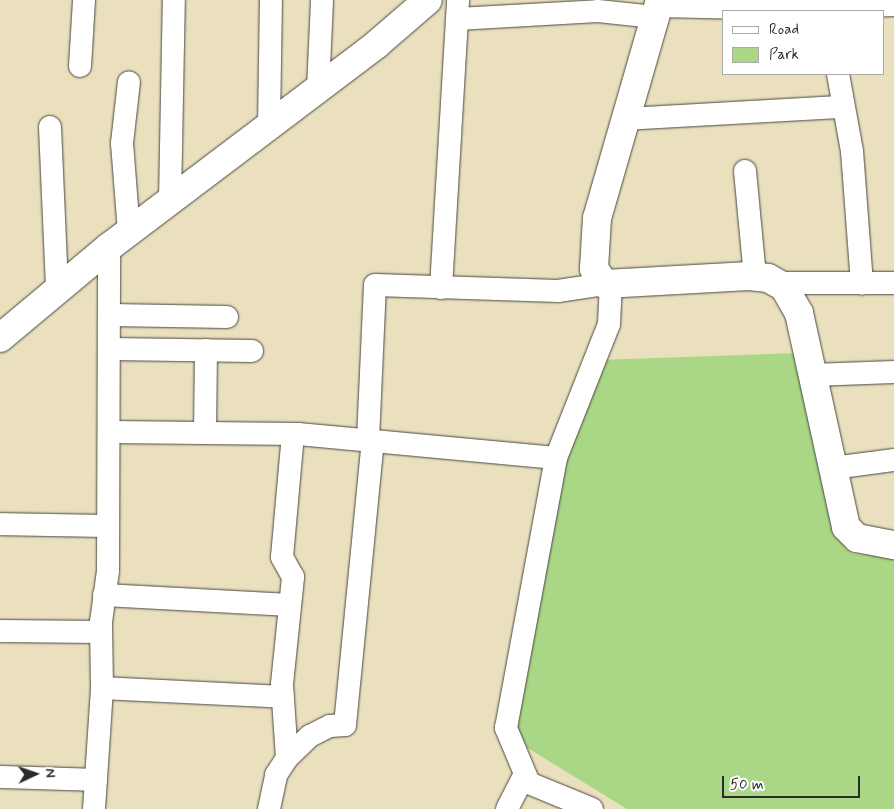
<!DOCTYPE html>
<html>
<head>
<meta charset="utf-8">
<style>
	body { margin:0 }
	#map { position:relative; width:894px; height:809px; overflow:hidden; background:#eae0be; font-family:Mynerve,sans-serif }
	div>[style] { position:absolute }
	.green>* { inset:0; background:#a9d785 }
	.roads { filter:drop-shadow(0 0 1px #484641) drop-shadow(0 0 1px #484641) }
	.street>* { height:22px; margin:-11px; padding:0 11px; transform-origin:11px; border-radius:11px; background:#fff }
	.secondary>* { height:28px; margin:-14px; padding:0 14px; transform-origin:14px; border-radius:14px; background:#fff }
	span { translate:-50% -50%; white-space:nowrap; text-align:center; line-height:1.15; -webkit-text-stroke:4.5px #fff; paint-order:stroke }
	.legend { position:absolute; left:722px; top:10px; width:162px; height:65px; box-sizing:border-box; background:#fff; border:1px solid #aaa; margin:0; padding:6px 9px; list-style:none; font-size:15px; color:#2b2b2b }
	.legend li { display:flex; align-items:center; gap:10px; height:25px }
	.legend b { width:25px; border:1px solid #aaa }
	.north { position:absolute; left:10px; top:749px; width:50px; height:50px; -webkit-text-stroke:4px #fff; paint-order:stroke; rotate:87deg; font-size:14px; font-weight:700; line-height:20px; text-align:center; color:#2b2b2b }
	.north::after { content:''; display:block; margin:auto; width:18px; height:22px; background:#2b2b2b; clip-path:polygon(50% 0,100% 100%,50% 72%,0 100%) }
	.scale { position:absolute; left:722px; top:776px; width:138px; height:22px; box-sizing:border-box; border:2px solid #2b2b2b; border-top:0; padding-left:6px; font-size:15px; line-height:18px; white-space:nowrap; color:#2b2b2b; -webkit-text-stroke:4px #fff; paint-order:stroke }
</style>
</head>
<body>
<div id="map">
	<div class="green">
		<div style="clip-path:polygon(798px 353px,845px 548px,853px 554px,894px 557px,894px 809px,627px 809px,526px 747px,514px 719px,565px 452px,599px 360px)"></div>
	</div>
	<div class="roads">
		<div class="street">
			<div style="left:658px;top:6px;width:134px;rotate:1.3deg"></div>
			<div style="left:792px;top:9px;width:102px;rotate:-2.2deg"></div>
			<div style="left:457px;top:19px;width:141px;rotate:-3.2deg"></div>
			<div style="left:598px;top:11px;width:57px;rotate:6deg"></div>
			<div style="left:80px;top:66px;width:66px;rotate:-86.5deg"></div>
			<div style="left:838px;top:74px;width:78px;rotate:79.7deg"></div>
			<div style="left:852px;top:151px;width:133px;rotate:85.7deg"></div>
			<div style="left:318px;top:89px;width:89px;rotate:-87.4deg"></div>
			<div style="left:625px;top:119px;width:217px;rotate:-3.2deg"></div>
			<div style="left:269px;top:125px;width:125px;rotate:-89.1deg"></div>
			<div style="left:50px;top:127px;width:163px;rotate:87.5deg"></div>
			<div style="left:745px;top:171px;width:105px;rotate:84.6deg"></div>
			<div style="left:170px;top:200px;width:200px;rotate:-88.9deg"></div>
			<div style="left:129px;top:232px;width:89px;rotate:-94.5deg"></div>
			<div style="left:122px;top:143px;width:61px;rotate:-83.5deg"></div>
			<div style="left:778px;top:283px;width:116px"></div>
			<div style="left:441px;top:288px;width:289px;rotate:-86.6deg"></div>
			<div style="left:111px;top:315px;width:116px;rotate:1deg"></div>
			<div style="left:110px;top:349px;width:142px;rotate:0.8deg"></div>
			<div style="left:812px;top:375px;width:82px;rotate:-2.1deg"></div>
			<div style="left:109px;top:432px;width:189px;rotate:0.6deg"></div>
			<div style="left:298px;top:434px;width:259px;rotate:5.3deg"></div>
			<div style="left:205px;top:433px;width:83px;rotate:-89.3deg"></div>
			<div style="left:368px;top:439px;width:154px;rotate:-87.4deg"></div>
			<div style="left:375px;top:285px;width:183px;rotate:1.9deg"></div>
			<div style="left:558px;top:291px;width:48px;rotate:-8.5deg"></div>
			<div style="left:833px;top:468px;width:62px;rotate:-7.5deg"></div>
			<div style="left:0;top:524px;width:108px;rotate:1.1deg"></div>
			<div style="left:104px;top:595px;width:186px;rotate:3.1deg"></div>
			<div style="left:0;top:631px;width:101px;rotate:0.6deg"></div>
			<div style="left:102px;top:688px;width:181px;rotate:2.8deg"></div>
			<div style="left:287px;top:758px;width:74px;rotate:-93.9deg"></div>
			<div style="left:282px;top:684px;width:108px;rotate:-84.1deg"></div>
			<div style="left:293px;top:577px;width:23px;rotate:-119deg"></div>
			<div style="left:282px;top:557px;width:123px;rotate:-84.9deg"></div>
			<div style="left:0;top:777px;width:96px;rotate:1.8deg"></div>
			<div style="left:94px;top:809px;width:121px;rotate:-86.2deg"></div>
			<div style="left:102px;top:688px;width:66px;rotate:-90.9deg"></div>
			<div style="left:101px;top:622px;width:51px;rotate:-82.2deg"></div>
			<div style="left:108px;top:571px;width:324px;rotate:-89.8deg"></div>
			<div style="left:269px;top:809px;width:35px;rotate:-78deg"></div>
			<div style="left:276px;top:775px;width:20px;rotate:-57deg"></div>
			<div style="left:287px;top:758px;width:32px;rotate:-44deg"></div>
			<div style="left:310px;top:736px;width:22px;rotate:-27deg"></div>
			<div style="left:330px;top:726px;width:15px;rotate:-4deg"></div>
			<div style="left:345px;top:725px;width:286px;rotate:-84.4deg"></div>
			<div style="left:507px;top:809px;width:38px;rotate:-63deg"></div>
			<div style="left:592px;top:809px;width:68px;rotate:-157.6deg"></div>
			<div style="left:529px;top:783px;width:60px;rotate:-112.7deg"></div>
			<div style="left:506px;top:728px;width:275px;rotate:-79.5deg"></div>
			<div style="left:556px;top:458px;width:144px;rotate:-68.4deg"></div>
			<div style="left:609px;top:324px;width:41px;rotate:-87.2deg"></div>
		</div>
		<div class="secondary">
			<div style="left:660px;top:0;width:227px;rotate:106.1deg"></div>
			<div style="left:597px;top:218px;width:51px;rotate:93.4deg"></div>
			<div style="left:594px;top:269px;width:19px;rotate:54deg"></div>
			<div style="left:605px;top:284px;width:144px;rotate:-3.2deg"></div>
			<div style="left:749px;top:276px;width:19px;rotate:6deg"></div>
			<div style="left:768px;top:278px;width:18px;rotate:29deg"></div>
			<div style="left:784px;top:287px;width:30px;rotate:60deg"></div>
			<div style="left:799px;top:313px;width:219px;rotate:77.6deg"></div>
			<div style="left:846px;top:527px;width:16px;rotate:45deg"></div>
			<div style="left:857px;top:538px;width:38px;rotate:11deg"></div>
			<div style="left:0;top:338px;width:142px;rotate:-39.9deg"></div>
			<div style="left:109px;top:247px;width:336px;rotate:-37.1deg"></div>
			<div style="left:377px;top:44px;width:67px;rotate:-40.8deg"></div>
		</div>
	</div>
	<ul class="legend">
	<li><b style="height:6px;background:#fff"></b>Road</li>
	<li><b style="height:14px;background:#a9d785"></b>Park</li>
	</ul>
	<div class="north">N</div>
	<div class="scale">50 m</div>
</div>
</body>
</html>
